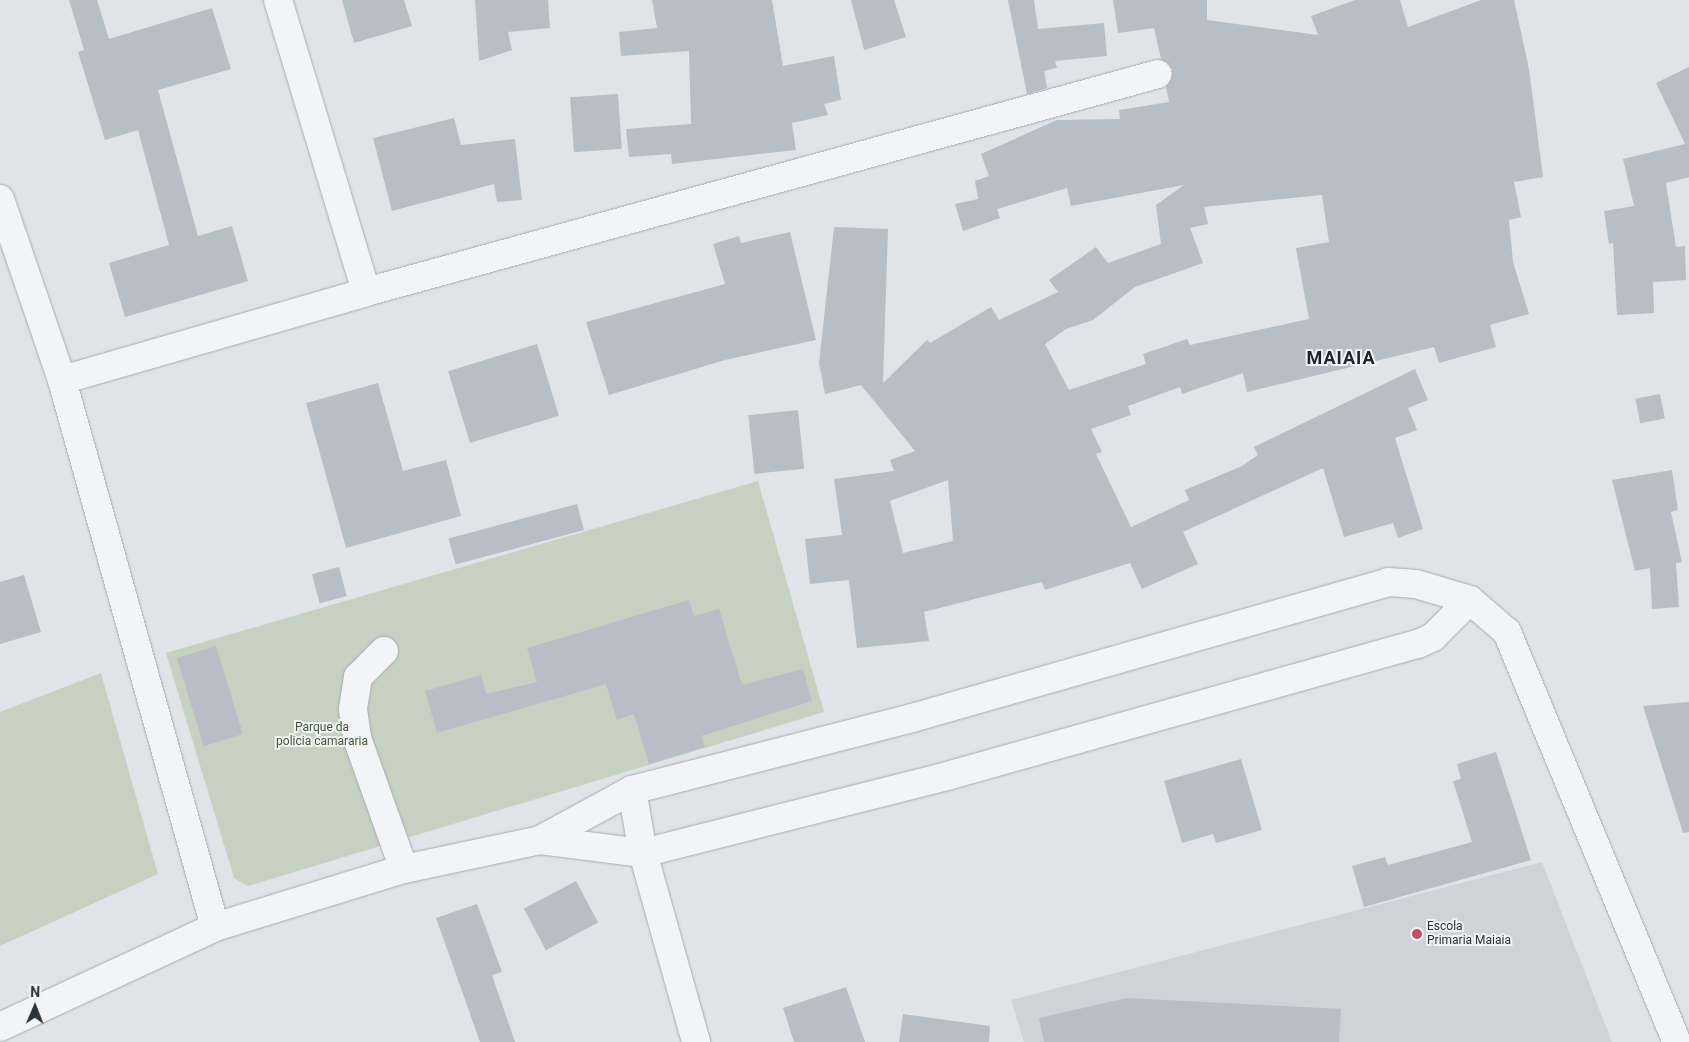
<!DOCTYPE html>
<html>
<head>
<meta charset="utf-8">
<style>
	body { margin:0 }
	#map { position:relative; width:1689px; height:1042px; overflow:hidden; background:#e0e4e8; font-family:Roboto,sans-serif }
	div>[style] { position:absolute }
	.built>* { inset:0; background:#ced3da }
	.green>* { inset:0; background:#c7d1c2 }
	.building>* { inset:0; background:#b8bec5; transform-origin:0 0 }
	.roads { filter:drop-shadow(0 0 1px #a6abb2) drop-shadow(0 0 1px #a6abb2) }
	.minor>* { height:28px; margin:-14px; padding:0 14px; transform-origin:14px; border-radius:14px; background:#f3f4f7 }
	.dots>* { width:14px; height:14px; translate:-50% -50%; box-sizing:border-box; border:2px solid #f0f3f6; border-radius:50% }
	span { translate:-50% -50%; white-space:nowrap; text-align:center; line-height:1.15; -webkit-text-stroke:4px #f0f3f6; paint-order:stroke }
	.park-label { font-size:12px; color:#415938 }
	.poi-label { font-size:12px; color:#2a333e }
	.left { translate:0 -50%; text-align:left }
	.district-label { font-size:18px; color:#1c242f; font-weight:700; letter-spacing:1px }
	.north { position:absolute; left:10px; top:982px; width:50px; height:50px; -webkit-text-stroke:4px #f0f3f6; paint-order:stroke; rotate:1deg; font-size:14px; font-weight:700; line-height:20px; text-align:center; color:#2a333e }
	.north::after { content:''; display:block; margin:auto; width:18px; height:22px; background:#2a333e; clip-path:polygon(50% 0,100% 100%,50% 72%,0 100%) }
</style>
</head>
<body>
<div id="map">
	<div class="built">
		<div style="clip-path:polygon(1542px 862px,1612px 1042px,1024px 1042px,1011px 1000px)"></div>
	</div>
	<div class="green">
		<div style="clip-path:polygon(758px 481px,824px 712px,248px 886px,234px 878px,166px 653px)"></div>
		<div style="clip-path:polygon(101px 673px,158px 874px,0 946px,0 712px)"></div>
	</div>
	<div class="building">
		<div style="clip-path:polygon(69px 0,97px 0,109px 39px,212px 8px,231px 69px,158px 90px,198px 236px,232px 226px,248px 281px,125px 317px,109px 263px,169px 245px,138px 130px,105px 140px,78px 52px,84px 50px)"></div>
		<div style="clip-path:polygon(342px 0,404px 0,412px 26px,354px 43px)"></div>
		<div style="clip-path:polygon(475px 0,548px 0,550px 28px,508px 32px,512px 50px,479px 61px)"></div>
		<div style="clip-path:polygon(652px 0,772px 0,783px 66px,834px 56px,841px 100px,824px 104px,828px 115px,792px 123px,796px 150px,672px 164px,671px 154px,629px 157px,626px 129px,691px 124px,689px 51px,621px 56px,619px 32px,657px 28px)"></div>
		<div style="clip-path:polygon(851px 0,894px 0,906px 37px,864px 50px)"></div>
		<div style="clip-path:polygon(1008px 0,1034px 0,1038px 29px,1104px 23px,1107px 56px,1055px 61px,1057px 68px,1044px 71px,1047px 88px,1027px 94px)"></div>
		<div style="clip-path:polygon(evenodd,1113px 0,1207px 0,1207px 20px,1318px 35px,1311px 16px,1355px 0,1400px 0,1408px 27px,1481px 0,1514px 0,1529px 69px,1543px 177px,1514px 182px,1521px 217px,1509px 220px,1513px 262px,1529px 314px,1490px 325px,1496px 347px,1439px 363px,1434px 347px,1247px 392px,1243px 373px,1182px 394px,1180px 387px,1128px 406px,1131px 415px,1091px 429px,1102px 452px,1096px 454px,1131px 527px,1189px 500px,1185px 490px,1242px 466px,1258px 455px,1254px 447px,1415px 369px,1428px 400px,1408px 408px,1417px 430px,1395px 438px,1423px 529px,1398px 538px,1393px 523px,1344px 537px,1323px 468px,1183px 532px,1198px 564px,1142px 589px,1130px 563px,1045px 590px,1042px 582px,924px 612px,929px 641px,857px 648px,849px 580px,810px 584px,805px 539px,842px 535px,834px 479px,894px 471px,890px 460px,915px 451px,861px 385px,825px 394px,819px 363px,834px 227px,888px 229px,883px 383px,927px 340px,930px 343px,991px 307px,999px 320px,1058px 292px,1049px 280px,1096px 247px,1108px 263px,1161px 244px,1156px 205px,1184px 185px,1071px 206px,1067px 188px,997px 209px,1000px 218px,963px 231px,955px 204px,978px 199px,975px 181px,989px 176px,981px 154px,1057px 120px,1120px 119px,1119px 110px,1169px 102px,1166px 87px,1173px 70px,1161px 59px,1154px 28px,1118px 33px,1113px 0,1322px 195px,1329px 242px,1296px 248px,1309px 319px,1190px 345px,1187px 339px,1143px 354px,1146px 364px,1069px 390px,1045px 344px,1066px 329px,1093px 320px,1135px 287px,1203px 263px,1190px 228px,1208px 224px,1204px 207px,1322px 195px,1113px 0,948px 480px,953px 541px,903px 553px,890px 501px,948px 480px)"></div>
		<div style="clip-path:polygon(1689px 67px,1689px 177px,1666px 183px,1676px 247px,1685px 246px,1686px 280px,1653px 282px,1654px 313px,1617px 315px,1613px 243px,1609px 244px,1604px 211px,1634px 206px,1623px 159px,1685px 144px,1656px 83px)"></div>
		<div style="left:618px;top:94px;width:55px;height:48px;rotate:86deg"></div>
		<div style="clip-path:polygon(454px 118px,461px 145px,515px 139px,522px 200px,497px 202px,494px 184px,392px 211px,373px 138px)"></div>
		<div style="clip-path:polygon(790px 232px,816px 340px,725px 360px,609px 395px,586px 322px,725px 284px,713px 244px,739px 236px,741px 243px)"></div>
		<div style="left:537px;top:344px;width:75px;height:93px;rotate:73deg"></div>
		<div style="clip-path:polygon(378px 383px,403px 471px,446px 460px,461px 516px,346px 548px,306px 403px)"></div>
		<div style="left:1660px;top:394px;width:25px;height:25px;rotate:79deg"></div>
		<div style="left:798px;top:410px;width:59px;height:50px;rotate:84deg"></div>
		<div style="clip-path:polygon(1672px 470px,1678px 510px,1671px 512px,1682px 562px,1676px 563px,1679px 607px,1652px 609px,1650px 568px,1635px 571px,1612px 480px)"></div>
		<div style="left:577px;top:504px;width:27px;height:133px;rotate:75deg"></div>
		<div style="left:339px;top:567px;width:30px;height:28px;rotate:75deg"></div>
		<div style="clip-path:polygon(24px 575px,41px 632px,0 644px,0 582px)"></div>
		<div style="clip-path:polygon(689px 600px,694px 616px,719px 609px,742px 685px,803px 669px,812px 701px,701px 736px,705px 747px,649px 764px,634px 714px,617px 720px,606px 684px,437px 733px,425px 691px,481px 675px,486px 694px,537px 682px,527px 648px)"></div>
		<div style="left:216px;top:646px;width:92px;height:41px;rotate:73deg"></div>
		<div style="clip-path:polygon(1689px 702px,1689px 832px,1683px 833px,1643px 706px)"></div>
		<div style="clip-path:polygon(1496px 752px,1531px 860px,1364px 907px,1352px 866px,1385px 857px,1388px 865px,1472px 842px,1453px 781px,1461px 779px,1457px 764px)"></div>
		<div style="clip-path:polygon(1241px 759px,1262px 830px,1216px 843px,1213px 834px,1182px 843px,1164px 781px)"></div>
		<div style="left:576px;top:881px;width:47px;height:59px;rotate:62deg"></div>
		<div style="clip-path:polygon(477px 904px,502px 972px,492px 975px,515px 1042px,480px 1042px,436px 918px)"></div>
		<div style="clip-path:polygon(846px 987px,865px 1042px,794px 1042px,783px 1008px)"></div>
		<div style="clip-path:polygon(1127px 998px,1341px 1009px,1339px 1042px,1044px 1042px,1039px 1018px)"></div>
		<div style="clip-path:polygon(903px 1014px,990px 1026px,989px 1042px,899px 1042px)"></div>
	</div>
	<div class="roads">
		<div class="minor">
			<div style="left:278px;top:0;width:305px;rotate:73.2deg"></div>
			<div style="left:0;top:199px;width:191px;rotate:71.1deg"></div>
			<div style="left:62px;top:380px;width:568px;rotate:74.37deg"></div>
			<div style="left:62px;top:380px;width:316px;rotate:-16.1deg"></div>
			<div style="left:366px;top:292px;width:821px;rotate:-15.39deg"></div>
			<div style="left:384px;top:651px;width:37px;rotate:135deg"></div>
			<div style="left:358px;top:677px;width:32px;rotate:99deg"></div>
			<div style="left:353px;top:709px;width:29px;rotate:82deg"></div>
			<div style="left:357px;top:738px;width:139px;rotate:70.3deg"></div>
			<div style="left:632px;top:790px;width:64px;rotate:80.1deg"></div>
			<div style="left:643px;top:853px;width:196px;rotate:74.3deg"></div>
			<div style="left:540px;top:840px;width:104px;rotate:7.2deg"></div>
			<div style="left:643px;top:853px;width:314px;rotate:-14.2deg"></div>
			<div style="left:947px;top:776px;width:489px;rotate:-15.7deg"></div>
			<div style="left:1418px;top:644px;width:17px;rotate:-25deg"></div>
			<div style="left:1433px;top:637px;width:52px;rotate:-45deg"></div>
			<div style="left:0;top:1027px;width:237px;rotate:-24.9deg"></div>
			<div style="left:215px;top:927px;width:198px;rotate:-17.1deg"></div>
			<div style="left:404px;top:869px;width:139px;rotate:-12deg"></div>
			<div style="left:540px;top:840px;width:105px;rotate:-28.5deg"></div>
			<div style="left:632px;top:790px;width:289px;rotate:-14.4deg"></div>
			<div style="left:912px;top:718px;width:495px;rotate:-15.9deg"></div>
			<div style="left:1388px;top:582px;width:28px;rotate:4deg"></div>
			<div style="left:1416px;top:584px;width:56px;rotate:16.5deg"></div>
			<div style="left:1470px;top:600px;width:49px;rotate:40.9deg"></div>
			<div style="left:1507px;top:632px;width:444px;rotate:67.5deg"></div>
		</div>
	</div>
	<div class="dots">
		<div style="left:1417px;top:934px;background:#c54d68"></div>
	</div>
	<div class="park-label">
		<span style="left:322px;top:735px">Parque da<br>policia camararia</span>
	</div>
	<div class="poi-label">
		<span class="left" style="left:1427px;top:934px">Escola<br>Primaria Maiaia</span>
	</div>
	<div class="district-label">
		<span style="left:1341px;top:358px">MAIAIA</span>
	</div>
	<div class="north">N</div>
</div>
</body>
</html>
